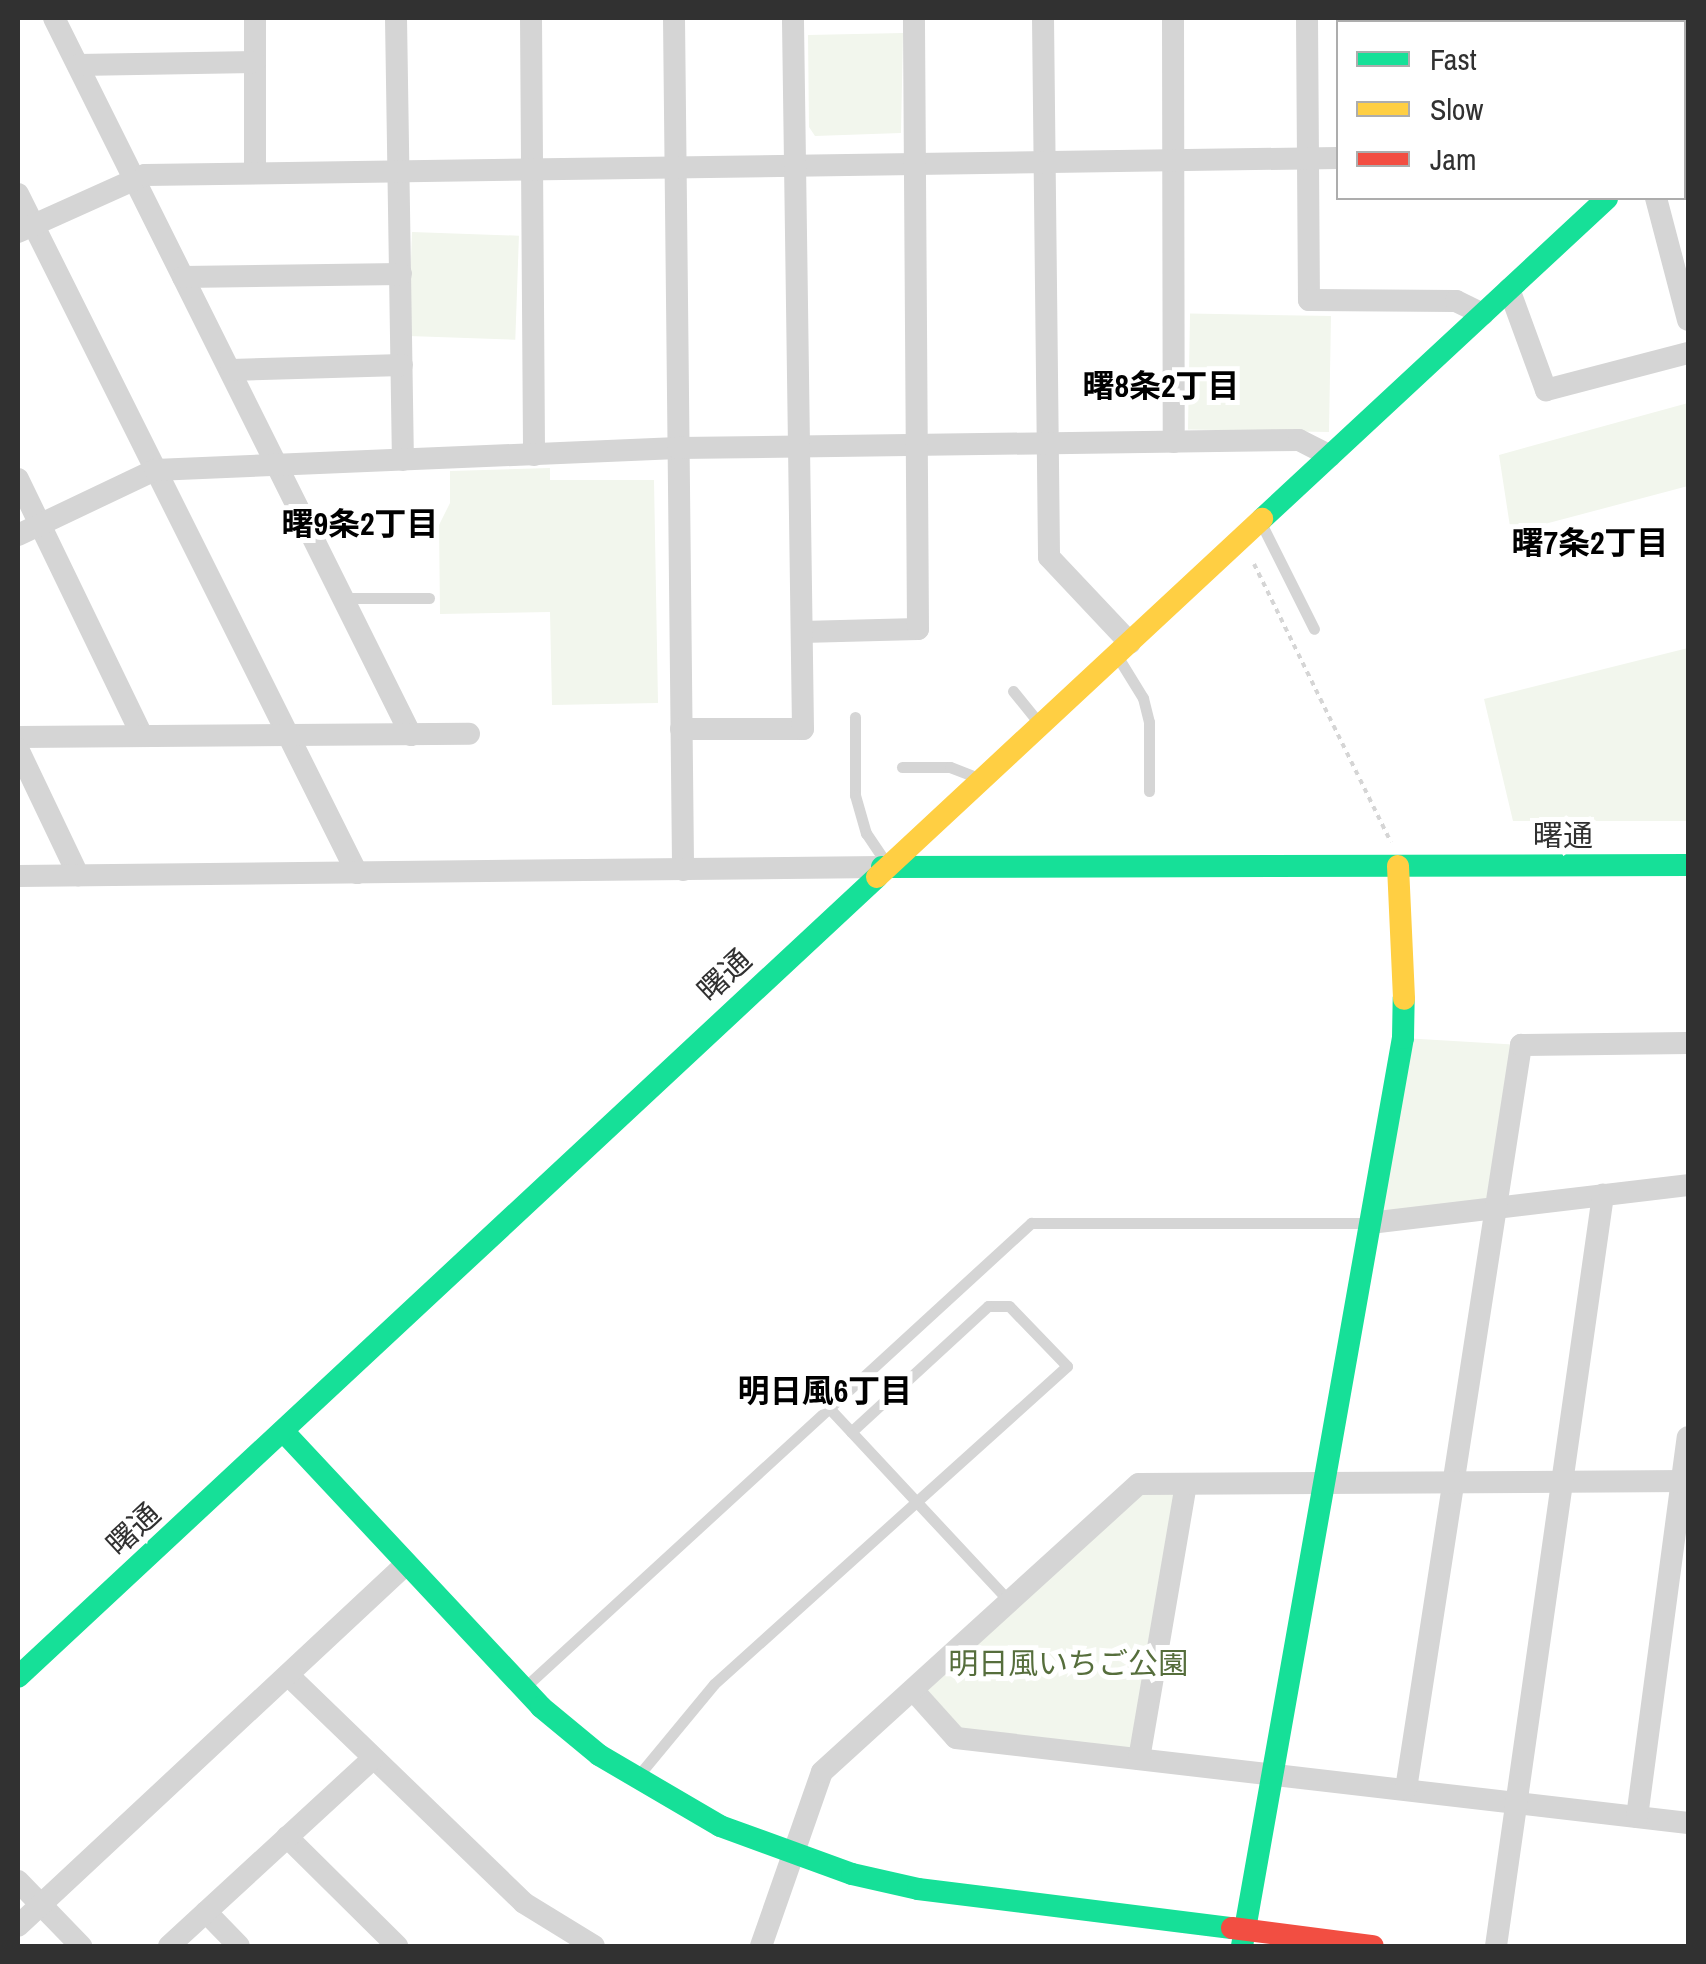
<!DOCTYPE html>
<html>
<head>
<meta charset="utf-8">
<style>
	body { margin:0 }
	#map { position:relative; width:1706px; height:1964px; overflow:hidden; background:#fff; font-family:"Archivo Narrow","Noto Sans JP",sans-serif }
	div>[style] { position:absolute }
	.green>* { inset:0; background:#f2f6ed; transform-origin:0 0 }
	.path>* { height:4px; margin-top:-2px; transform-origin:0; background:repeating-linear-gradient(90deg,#d5d5d5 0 5px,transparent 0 10px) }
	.lane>* { height:11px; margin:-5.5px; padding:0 5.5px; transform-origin:5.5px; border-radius:5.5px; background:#d5d5d5 }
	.street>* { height:22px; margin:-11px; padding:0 11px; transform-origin:11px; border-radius:11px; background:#d5d5d5 }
	.fast>* { height:22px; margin:-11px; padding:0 11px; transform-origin:11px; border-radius:11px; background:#16e098 }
	.slow>* { height:22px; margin:-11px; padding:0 11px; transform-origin:11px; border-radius:11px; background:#ffcf43 }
	.jam>* { height:22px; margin:-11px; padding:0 11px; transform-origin:11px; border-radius:11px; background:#f24e42 }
	span { translate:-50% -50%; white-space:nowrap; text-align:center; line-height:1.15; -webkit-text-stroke:10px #fff; paint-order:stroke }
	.street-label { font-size:30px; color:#313131 }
	.park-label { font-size:30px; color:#566e3c }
	.neighbourhood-label { font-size:32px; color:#000; font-weight:700 }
	.frame { position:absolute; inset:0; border:20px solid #313131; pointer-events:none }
	.legend { position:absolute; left:1336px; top:20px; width:350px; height:180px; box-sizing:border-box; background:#fff; border:2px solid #adadad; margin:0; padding:12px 18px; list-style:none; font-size:30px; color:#313131 }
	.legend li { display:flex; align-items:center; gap:20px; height:50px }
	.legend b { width:50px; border:2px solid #adadad }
</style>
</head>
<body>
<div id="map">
	<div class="green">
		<div style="clip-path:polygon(903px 33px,901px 133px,815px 136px,809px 127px,808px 35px)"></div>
		<div style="left:412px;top:232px;width:107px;height:104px;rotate:2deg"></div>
		<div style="left:1331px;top:316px;width:116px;height:141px;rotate:91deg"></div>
		<div style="clip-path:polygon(1688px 403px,1688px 486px,1511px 533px,1499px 455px)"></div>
		<div style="clip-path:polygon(550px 468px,550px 480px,654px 480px,658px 703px,552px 705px,550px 612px,440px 614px,439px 525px,450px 503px,450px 471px)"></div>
		<div style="clip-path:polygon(1688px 648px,1688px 821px,1513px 821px,1484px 699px)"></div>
		<div style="clip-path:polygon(1403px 1038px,1521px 1045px,1494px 1208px,1370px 1223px)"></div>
		<div style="clip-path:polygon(1139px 1484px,1186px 1484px,1139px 1759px,956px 1738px,913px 1690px)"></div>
	</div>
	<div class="path">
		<div style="left:1254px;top:564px;width:310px;rotate:63.8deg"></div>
	</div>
	<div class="lane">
		<div style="left:1262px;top:525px;width:116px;rotate:63.4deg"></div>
		<div style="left:342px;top:598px;width:87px"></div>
		<div style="left:1119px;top:659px;width:46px;rotate:58.4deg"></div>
		<div style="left:1143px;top:698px;width:25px;rotate:76deg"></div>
		<div style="left:1149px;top:722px;width:69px;rotate:90deg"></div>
		<div style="left:1013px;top:691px;width:38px;rotate:51deg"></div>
		<div style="left:855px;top:717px;width:78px;rotate:90deg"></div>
		<div style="left:855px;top:795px;width:40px;rotate:74deg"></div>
		<div style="left:866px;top:833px;width:36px;rotate:56deg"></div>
		<div style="left:902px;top:767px;width:48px"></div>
		<div style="left:950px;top:767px;width:28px;rotate:21deg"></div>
		<div style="left:829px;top:1408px;width:265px;rotate:47deg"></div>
		<div style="left:525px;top:1687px;width:687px;rotate:-42.52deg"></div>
		<div style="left:1031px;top:1223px;width:335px"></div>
		<div style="left:638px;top:1776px;width:119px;rotate:-50.4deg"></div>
		<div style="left:714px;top:1684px;width:475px;rotate:-42deg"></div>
		<div style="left:1067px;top:1366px;width:83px;rotate:-134deg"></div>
		<div style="left:1009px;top:1306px;width:21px;rotate:180deg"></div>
		<div style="left:988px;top:1306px;width:186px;rotate:137.4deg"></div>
	</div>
	<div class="street">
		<div style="left:54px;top:18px;width:801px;rotate:63.53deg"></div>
		<div style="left:255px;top:18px;width:155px;rotate:90deg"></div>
		<div style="left:396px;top:18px;width:442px;rotate:89.1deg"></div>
		<div style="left:531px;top:18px;width:437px;rotate:89.6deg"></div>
		<div style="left:674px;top:18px;width:852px;rotate:89.39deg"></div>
		<div style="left:1043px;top:18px;width:539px;rotate:89.36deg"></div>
		<div style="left:1049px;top:557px;width:118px;rotate:46.7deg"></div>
		<div style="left:1173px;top:18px;width:424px;rotate:89.9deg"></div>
		<div style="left:1307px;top:18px;width:282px;rotate:89.6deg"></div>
		<div style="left:1309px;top:300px;width:147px;rotate:0.4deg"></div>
		<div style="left:1456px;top:301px;width:30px;rotate:26deg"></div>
		<div style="left:1451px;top:18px;width:4px;rotate:90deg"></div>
		<div style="left:78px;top:65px;width:177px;rotate:-1deg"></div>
		<div style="left:18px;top:194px;width:759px;rotate:63.47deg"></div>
		<div style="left:1656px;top:198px;width:126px;rotate:75.3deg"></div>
		<div style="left:18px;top:232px;width:139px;rotate:-24.2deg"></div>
		<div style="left:145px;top:175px;width:1193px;rotate:-0.82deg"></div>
		<div style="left:183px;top:277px;width:218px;rotate:-0.8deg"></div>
		<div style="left:1509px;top:289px;width:108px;rotate:69.9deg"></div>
		<div style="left:1546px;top:390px;width:147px;rotate:-14.6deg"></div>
		<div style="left:231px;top:370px;width:171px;rotate:-1.7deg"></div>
		<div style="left:18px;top:479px;width:285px;rotate:64.2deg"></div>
		<div style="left:18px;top:535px;width:152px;rotate:-25.4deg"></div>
		<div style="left:155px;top:470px;width:523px;rotate:-2.41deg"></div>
		<div style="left:678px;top:448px;width:621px;rotate:-0.74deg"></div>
		<div style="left:1299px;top:440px;width:35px;rotate:27deg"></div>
		<div style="left:802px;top:632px;width:116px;rotate:-1.5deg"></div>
		<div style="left:918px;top:629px;width:611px;rotate:-90.38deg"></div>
		<div style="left:681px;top:729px;width:122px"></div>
		<div style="left:803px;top:729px;width:711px;rotate:-90.81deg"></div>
		<div style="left:18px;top:737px;width:451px;rotate:-0.4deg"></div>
		<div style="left:18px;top:749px;width:140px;rotate:64.5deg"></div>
		<div style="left:18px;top:876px;width:864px;rotate:-0.6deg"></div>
		<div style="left:1370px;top:1223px;width:320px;rotate:-6.8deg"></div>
		<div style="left:288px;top:1675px;width:328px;rotate:44deg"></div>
		<div style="left:524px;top:1903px;width:82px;rotate:31.6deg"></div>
		<div style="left:913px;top:1690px;width:64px;rotate:48.1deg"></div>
		<div style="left:956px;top:1738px;width:737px;rotate:6.62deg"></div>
		<div style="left:1139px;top:1759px;width:279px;rotate:-80.3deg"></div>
		<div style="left:1406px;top:1789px;width:753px;rotate:-81.21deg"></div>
		<div style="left:1521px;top:1045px;width:167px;rotate:-0.7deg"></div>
		<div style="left:1637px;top:1817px;width:383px;rotate:-82.4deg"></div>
		<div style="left:287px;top:1837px;width:155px;rotate:44.7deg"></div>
		<div style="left:18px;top:1881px;width:91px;rotate:45.9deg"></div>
		<div style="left:206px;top:1912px;width:47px;rotate:45.9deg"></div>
		<div style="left:18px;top:1926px;width:528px;rotate:-43deg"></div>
		<div style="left:169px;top:1946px;width:275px;rotate:-42.6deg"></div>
		<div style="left:761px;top:1946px;width:184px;rotate:-70.7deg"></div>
		<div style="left:822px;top:1772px;width:428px;rotate:-42.3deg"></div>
		<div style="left:1139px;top:1484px;width:549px;rotate:-0.31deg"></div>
		<div style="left:1496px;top:1946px;width:759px;rotate:-81.89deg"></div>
	</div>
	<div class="fast">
		<div style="left:1262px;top:519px;width:471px;rotate:-42.9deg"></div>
		<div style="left:882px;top:867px;width:806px;rotate:-0.14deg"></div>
		<div style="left:283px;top:1431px;width:378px;rotate:46.9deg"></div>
		<div style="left:541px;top:1707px;width:75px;rotate:39.6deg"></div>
		<div style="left:599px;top:1755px;width:140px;rotate:30.4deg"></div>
		<div style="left:720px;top:1826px;width:140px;rotate:20deg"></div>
		<div style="left:852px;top:1874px;width:68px;rotate:12.8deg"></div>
		<div style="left:918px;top:1889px;width:316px;rotate:7.1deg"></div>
		<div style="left:18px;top:1677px;width:1174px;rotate:-42.96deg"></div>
		<div style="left:1242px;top:1946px;width:922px;rotate:-79.95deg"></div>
		<div style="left:1403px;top:1038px;width:39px;rotate:-89deg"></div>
	</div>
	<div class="slow">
		<div style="left:1684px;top:126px;width:6px;rotate:-45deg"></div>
		<div style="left:1398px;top:866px;width:133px;rotate:87.4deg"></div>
		<div style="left:877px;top:877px;width:526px;rotate:-42.92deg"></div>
	</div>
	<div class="jam">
		<div style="left:1232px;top:1928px;width:142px;rotate:7.3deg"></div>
	</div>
	<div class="street-label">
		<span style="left:1563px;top:835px">曙通</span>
		<span style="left:724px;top:975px;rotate:-43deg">曙通</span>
		<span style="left:133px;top:1529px;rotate:-43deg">曙通</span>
	</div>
	<div class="park-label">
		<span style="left:1068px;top:1663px">明日風いちご公園</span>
	</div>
	<div class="neighbourhood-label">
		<span style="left:1161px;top:386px">曙8条2丁目</span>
		<span style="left:360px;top:524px">曙9条2丁目</span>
		<span style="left:1590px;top:543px">曙7条2丁目</span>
		<span style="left:825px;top:1391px">明日風6丁目</span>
	</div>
	<div class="frame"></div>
	<ul class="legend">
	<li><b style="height:12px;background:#16e098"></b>Fast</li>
	<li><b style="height:12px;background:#ffcf43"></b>Slow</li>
	<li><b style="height:12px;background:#f24e42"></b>Jam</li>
	</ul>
</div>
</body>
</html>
